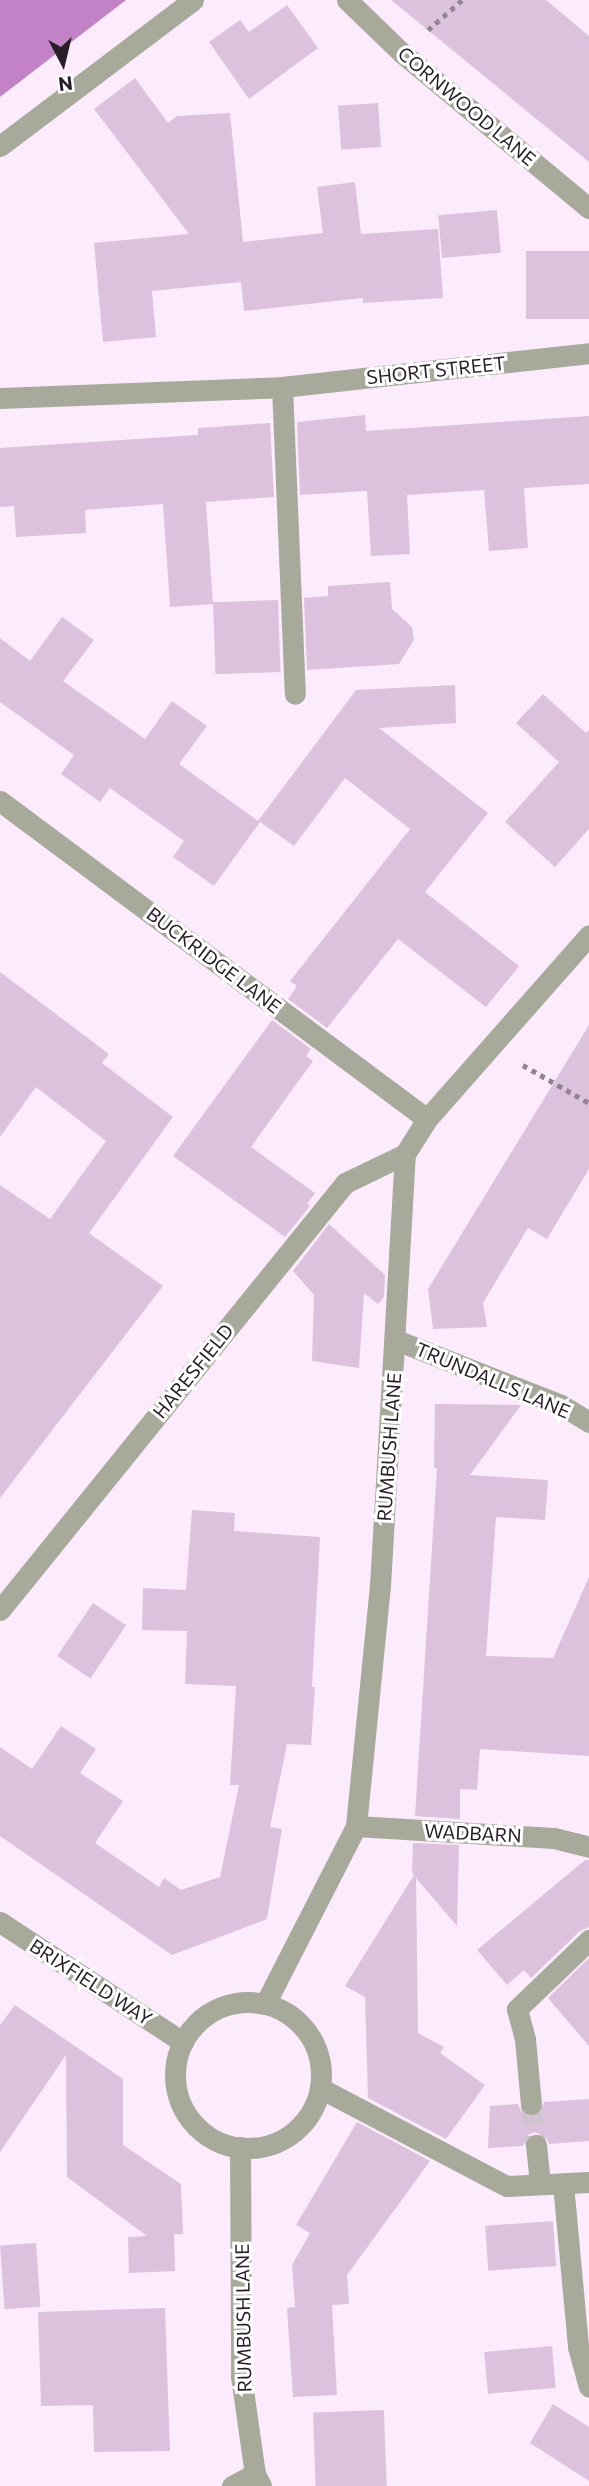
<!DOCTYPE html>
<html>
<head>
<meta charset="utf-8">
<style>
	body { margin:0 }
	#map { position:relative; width:589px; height:2486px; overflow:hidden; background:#fbebfc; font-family:Commissioner,sans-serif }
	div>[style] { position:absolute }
	.water>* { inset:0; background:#c282c5 }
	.building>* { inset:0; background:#ddc2de; transform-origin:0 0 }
	.minor-tunnel>* { height:21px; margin-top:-10.5px; transform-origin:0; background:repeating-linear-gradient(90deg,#d1c2d2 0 21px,transparent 0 31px) }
	.path>* { height:4.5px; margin-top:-2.25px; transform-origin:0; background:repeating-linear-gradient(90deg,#928592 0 5px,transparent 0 10px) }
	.minor>* { height:21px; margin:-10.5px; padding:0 10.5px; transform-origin:10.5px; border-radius:10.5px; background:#a7aa9b }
	.minor>.ring { margin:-10.5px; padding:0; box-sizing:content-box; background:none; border:21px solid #a7aa9b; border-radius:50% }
	span { translate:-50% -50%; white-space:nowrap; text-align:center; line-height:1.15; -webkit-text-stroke:6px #fff; paint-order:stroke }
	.street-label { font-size:19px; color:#281e28 }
	.north { position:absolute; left:28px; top:28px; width:70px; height:70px; -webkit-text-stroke:5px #fff; paint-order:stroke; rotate:173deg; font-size:19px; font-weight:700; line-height:28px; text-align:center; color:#281e28 }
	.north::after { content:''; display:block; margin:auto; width:24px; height:32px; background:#281e28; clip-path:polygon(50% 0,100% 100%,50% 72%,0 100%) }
</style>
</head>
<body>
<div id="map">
	<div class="water">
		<div style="clip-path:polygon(0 0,126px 0,0 97px)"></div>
	</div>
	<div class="building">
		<div style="clip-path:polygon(391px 0,546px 0,589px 36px,589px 162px)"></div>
		<div style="clip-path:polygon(287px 5px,318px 48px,249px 99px,209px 42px,240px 20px,249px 32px)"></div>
		<div style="clip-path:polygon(135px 78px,168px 123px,177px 116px,230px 113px,243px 242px,323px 233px,317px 187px,355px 182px,361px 234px,438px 229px,443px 298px,363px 303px,363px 298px,244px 311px,241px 282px,152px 291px,156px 337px,103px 342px,94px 243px,189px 234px,94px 109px)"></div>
		<div style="left:378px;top:103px;width:44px;height:40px;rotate:86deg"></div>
		<div style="left:497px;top:210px;width:43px;height:59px;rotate:85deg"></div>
		<div style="left:589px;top:251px;width:68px;height:63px;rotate:90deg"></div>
		<div style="clip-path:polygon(365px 415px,366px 431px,589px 416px,589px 484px,524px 488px,528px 548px,489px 551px,484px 490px,407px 495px,410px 554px,371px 556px,367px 491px,300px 495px,297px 422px)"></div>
		<div style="clip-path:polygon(270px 423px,274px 497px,206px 502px,213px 604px,170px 607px,163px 504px,85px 510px,86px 533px,16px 537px,14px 506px,0 507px,0 448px,198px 435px,198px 428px)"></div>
		<div style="clip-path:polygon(390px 582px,392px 609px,412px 627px,414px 640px,399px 664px,307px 670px,304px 598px,328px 596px,328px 586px)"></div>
		<div style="left:278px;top:600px;width:72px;height:65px;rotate:88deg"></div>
		<div style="clip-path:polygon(62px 617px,94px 640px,63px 681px,145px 739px,172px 701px,207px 726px,179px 764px,258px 821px,356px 690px,455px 685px,456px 723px,379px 728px,488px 813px,425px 892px,519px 966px,486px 1007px,398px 939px,327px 1028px,288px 999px,297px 986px,290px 981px,410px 829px,345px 778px,294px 846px,260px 822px,214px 886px,173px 857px,184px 841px,110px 788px,100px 802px,61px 774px,74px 755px,0 702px,0 638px,30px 661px)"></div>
		<div style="clip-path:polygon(543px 694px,586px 733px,589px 730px,589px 829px,555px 867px,505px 822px,559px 762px,516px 723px)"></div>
		<div style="clip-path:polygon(0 972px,109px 1054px,102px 1063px,173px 1117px,89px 1233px,163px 1286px,0 1498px,0 1185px,50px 1219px,106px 1141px,36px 1087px,0 1137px)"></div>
		<div style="clip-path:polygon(272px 1020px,311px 1049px,306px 1056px,313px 1061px,251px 1147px,315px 1193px,307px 1204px,310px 1206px,285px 1237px,173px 1156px)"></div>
		<div style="clip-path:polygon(589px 1025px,589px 1169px,547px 1239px,528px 1228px,483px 1303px,487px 1327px,433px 1329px,428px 1289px)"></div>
		<div style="clip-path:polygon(329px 1224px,385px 1275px,384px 1297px,378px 1304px,364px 1293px,359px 1368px,312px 1361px,314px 1295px,293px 1271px)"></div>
		<div style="clip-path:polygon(435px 1404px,521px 1405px,470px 1475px,548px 1480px,545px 1520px,496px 1517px,486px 1656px,553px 1658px,589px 1577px,589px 1756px,480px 1749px,477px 1790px,460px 1789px,460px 1819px,415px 1816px,437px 1468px,434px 1468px)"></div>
		<div style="clip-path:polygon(192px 1510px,235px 1513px,234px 1531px,320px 1537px,312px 1687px,315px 1687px,311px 1745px,287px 1744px,270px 1827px,282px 1829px,267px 1919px,172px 1955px,0 1836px,0 1747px,32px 1769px,61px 1726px,96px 1749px,80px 1773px,123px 1801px,95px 1843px,159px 1887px,164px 1878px,181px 1890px,220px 1877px,239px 1785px,230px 1785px,236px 1686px,185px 1684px,187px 1631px,142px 1630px,143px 1588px,186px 1590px)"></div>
		<div style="left:93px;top:1603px;width:40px;height:64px;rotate:34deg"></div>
		<div style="clip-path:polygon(413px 1843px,459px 1845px,457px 1926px,416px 1878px,418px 2033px,444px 2047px,440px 2053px,485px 2085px,446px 2139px,368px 2098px,365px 1997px,345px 1986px,414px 1875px,412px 1872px)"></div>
		<div style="clip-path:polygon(585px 1860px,589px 1860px,589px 1927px,580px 1931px,531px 1978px,524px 1970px,507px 1985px,477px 1950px)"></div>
		<div style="clip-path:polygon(589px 1958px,589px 2046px,548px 1998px)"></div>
		<div style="clip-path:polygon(15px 2005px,123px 2079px,123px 2145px,181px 2184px,183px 2234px,174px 2234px,175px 2271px,129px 2273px,128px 2237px,147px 2236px,67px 2177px,66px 2055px,0 2152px,0 2025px)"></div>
		<div style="clip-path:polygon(589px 2099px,589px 2141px,549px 2144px,546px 2137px,535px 2132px,528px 2135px,523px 2146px,488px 2148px,490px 2106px,518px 2104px,521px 2112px,532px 2117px,539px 2114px,544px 2102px)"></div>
		<div style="clip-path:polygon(357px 2122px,430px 2161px,347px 2275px,349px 2304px,332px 2305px,337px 2395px,293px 2397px,287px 2308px,295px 2307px,292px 2265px,310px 2233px,296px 2225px)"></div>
		<div style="left:553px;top:2221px;width:45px;height:68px;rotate:86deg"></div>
		<div style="left:36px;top:2243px;width:64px;height:36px;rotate:86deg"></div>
		<div style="clip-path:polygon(165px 2308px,170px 2451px,94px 2452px,93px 2405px,41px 2406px,38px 2312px)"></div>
		<div style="left:552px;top:2346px;width:42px;height:68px;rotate:85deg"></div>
		<div style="clip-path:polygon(553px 2404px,589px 2427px,589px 2481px,530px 2443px)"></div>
		<div style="left:384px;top:2410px;width:76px;height:71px;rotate:88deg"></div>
	</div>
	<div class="minor-tunnel">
		<div style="left:531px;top:2104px;width:41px;rotate:83deg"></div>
	</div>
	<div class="path">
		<div style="left:428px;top:30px;width:45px;rotate:-41.4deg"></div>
		<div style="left:523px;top:1065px;width:76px;rotate:29.9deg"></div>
	</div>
	<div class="minor">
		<div style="left:347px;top:0;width:76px;rotate:43.9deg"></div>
		<div style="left:402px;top:53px;width:243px;rotate:39.7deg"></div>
		<div style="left:0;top:146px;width:242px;rotate:-37.1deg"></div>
		<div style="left:282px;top:387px;width:307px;rotate:87.6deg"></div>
		<div style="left:0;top:398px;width:282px;rotate:-2.2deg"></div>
		<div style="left:282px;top:387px;width:309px;rotate:-6.3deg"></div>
		<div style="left:0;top:801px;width:532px;rotate:36.68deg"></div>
		<div style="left:396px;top:1340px;width:177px;rotate:21.5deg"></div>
		<div style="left:561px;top:1405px;width:33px;rotate:31deg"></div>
		<div style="left:0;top:1610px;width:549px;rotate:-51.06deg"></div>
		<div style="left:345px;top:1183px;width:67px;rotate:-25.8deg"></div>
		<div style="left:356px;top:1826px;width:198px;rotate:3.5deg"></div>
		<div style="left:554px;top:1838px;width:36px;rotate:14deg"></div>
		<div style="left:0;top:1922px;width:219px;rotate:33.3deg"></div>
		<div class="ring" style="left:175px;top:2002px;width:125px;height:125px"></div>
		<div style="left:265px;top:2004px;width:200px;rotate:-62.9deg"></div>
		<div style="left:356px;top:1826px;width:241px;rotate:-84.3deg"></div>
		<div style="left:380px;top:1586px;width:433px;rotate:-86.7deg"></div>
		<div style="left:405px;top:1154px;width:41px;rotate:-57.8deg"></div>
		<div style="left:427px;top:1119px;width:245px;rotate:-48.6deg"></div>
		<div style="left:320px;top:2088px;width:211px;rotate:27.7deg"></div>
		<div style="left:507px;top:2186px;width:82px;rotate:-2.8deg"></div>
		<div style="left:531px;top:2104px;width:65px;rotate:-95.3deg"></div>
		<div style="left:525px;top:2039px;width:31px;rotate:-105deg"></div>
		<div style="left:517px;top:2009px;width:100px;rotate:-43.8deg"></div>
		<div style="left:536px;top:2145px;width:39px;rotate:84deg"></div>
		<div style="left:240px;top:2147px;width:229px;rotate:89.7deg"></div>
		<div style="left:241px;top:2376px;width:99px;rotate:81.9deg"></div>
		<div style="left:255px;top:2474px;width:13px;rotate:63deg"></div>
		<div style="left:563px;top:2184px;width:164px;rotate:84.7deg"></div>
		<div style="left:578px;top:2347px;width:41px;rotate:74.6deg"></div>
		<div style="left:232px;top:2486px;width:26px;rotate:-28deg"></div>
	</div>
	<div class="street-label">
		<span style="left:467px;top:106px;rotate:40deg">CORNWOOD LANE</span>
		<span style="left:436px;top:370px;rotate:-6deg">SHORT STREET</span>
		<span style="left:214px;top:960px;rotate:37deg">BUCKRIDGE LANE</span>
		<span style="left:193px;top:1371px;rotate:-51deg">HARESFIELD</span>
		<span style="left:493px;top:1380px;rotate:23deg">TRUNDALLS LANE</span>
		<span style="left:389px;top:1447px;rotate:-86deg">RUMBUSH LANE</span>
		<span style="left:473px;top:1833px;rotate:3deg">WADBARN</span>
		<span style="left:91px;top:1982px;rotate:33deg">BRIXFIELD WAY</span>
		<span style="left:243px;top:2318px;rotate:-91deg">RUMBUSH LANE</span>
	</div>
	<div class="north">N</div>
</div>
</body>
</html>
